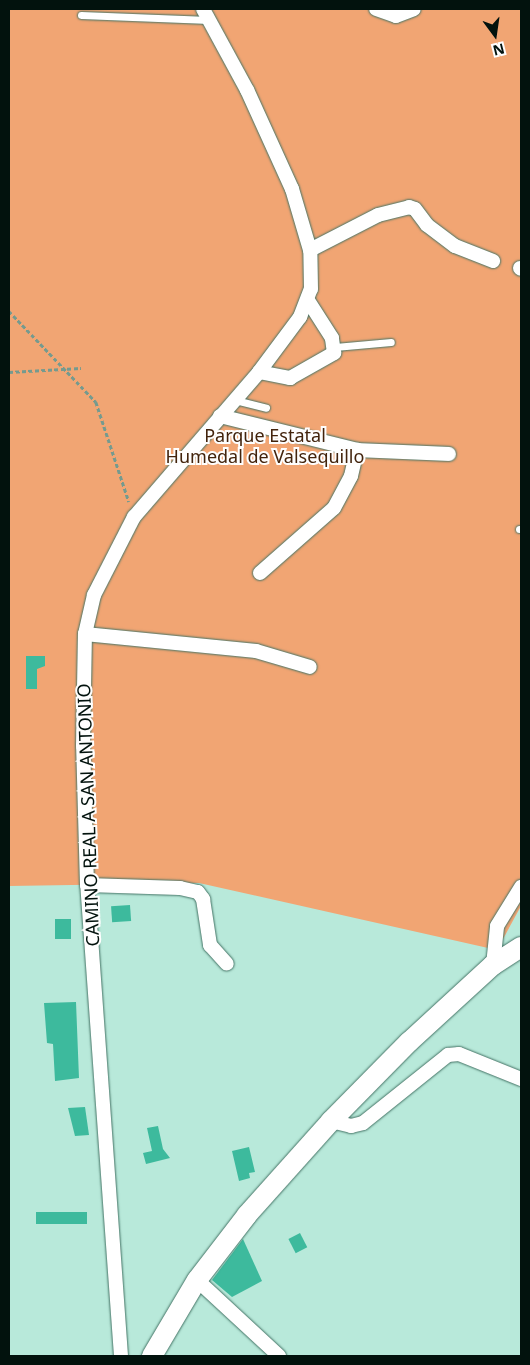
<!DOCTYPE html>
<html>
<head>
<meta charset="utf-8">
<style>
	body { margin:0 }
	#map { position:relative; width:530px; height:1365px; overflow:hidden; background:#b8e9da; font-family:"Noto Sans",sans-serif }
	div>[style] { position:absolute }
	.green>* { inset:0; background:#f1a573 }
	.building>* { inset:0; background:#3dba9d; transform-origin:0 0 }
	.path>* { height:2.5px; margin-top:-1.25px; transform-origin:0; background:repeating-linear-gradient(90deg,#759a8e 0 4px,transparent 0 6.5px) }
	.roads { filter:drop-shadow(0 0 1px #447365) drop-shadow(0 0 1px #447365) }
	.lane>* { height:7px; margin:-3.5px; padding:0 3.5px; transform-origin:3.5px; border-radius:3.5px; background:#fff }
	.street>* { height:14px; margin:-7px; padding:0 7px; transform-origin:7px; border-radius:7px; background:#fff }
	.secondary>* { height:20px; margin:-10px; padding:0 10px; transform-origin:10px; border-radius:10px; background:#fff }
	span { translate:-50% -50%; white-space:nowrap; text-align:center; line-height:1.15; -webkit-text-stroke:4px #fefefe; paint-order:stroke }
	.park-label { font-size:18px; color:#42230c }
	.street-label { font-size:18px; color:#02120d }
	.frame { position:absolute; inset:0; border:10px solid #02120d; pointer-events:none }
	.north { position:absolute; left:470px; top:10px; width:50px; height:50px; -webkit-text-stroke:4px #fefefe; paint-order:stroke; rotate:166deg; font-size:14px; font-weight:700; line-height:20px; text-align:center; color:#02120d }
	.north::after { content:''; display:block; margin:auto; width:18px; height:22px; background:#02120d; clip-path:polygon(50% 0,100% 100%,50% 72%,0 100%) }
</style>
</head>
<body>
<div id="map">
	<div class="green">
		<div style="clip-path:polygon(9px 9px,521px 9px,521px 906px,497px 950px,199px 883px,9px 886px)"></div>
	</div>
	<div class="building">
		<div style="clip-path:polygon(26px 656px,45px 656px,45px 666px,37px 669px,37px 689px,26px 689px)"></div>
		<div style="left:130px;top:905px;width:16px;height:19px;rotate:86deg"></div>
		<div style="left:71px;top:919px;width:20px;height:16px;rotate:90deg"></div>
		<div style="clip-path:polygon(76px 1002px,79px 1078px,55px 1081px,53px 1044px,47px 1043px,44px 1003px)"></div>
		<div style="clip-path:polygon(85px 1107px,89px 1135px,75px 1136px,68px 1108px)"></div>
		<div style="clip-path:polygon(158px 1126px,163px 1149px,170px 1158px,146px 1164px,143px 1153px,152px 1151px,147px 1128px)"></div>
		<div style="clip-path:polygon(249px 1147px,255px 1172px,249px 1173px,250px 1178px,239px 1181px,232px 1151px)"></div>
		<div style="left:36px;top:1212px;width:51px;height:12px"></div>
		<div style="left:300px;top:1233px;width:16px;height:13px;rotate:63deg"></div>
		<div style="clip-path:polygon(243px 1239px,262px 1281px,232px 1297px,212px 1280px)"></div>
	</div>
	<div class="path">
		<div style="left:9px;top:311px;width:126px;rotate:46.3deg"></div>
		<div style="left:96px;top:402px;width:105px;rotate:71.7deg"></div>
		<div style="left:9px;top:372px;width:72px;rotate:-3.2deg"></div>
	</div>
	<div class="roads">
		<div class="lane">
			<div style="left:81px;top:15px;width:128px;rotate:2.2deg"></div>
			<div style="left:335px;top:347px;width:56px;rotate:-5.1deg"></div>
			<div style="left:235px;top:400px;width:32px;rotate:14deg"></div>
			<div style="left:519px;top:529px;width:2px"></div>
		</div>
		<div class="street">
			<div style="left:376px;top:9px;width:21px;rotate:19deg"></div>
			<div style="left:396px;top:16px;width:19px;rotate:-21deg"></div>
			<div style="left:310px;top:250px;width:76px;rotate:-27.2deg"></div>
			<div style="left:378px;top:215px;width:32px;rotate:-14deg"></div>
			<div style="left:409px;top:207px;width:6px;rotate:18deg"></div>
			<div style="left:415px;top:209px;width:20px;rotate:53deg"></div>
			<div style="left:427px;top:225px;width:35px;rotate:37deg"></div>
			<div style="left:455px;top:246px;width:41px;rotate:21.5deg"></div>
			<div style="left:520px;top:268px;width:1px;rotate:45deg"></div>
			<div style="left:259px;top:372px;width:32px;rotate:11deg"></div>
			<div style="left:290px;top:378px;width:51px;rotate:-29.6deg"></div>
			<div style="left:334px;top:353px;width:15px;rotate:-98deg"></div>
			<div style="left:332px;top:338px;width:43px;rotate:-122.6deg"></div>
			<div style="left:220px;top:416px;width:141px;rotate:13.9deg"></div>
			<div style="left:357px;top:450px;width:92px;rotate:2.5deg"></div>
			<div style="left:260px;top:573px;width:98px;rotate:-41.3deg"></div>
			<div style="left:334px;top:508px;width:36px;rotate:-62deg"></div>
			<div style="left:351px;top:476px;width:27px;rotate:-77deg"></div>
			<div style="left:85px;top:634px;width:172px;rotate:5.7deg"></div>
			<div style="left:256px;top:651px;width:56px;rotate:16.5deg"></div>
			<div style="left:87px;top:885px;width:93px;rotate:1.8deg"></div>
			<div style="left:180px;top:888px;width:18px;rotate:13deg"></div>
			<div style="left:198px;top:892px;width:9px;rotate:54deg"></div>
			<div style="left:203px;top:899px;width:47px;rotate:81.3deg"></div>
			<div style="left:210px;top:945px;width:25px;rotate:48deg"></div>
			<div style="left:493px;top:965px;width:39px;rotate:-84deg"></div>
			<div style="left:497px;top:926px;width:46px;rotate:-58.4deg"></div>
			<div style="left:331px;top:1121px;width:21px;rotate:14deg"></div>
			<div style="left:351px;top:1126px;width:12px;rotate:-14deg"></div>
			<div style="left:363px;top:1123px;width:109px;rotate:-38.7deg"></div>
			<div style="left:448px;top:1055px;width:11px;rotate:-5deg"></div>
			<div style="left:459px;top:1054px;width:67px;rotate:22deg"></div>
			<div style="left:197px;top:1280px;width:112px;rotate:42.8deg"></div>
			<div style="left:121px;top:1356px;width:472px;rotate:-94.1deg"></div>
			<div style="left:87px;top:885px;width:139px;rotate:-91.6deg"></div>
			<div style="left:83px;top:746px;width:112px;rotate:-89deg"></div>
			<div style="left:85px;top:634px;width:40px;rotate:-77deg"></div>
			<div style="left:94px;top:595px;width:88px;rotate:-62.9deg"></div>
			<div style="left:134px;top:517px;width:191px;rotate:-49.2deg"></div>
			<div style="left:259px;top:372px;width:69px;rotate:-53.3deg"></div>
			<div style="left:300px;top:317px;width:30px;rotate:-69deg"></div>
			<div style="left:311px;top:289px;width:39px;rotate:-91deg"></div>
			<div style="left:310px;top:250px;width:64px;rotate:-106.4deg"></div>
			<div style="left:292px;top:189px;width:109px;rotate:-114.4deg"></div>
			<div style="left:247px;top:90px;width:92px;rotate:-118.5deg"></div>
		</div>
		<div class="secondary">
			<div style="left:152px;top:1356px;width:88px;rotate:-59.4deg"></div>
			<div style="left:197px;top:1280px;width:82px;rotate:-52.4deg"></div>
			<div style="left:247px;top:1215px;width:126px;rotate:-48.2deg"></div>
			<div style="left:331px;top:1121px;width:111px;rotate:-45.4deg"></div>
			<div style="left:409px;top:1042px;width:114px;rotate:-42.5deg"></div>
			<div style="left:493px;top:965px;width:33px;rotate:-33deg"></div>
		</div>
	</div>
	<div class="park-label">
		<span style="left:265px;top:446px">Parque Estatal<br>Humedal de Valsequillo</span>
	</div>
	<div class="street-label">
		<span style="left:88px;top:815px;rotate:-92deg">CAMINO REAL A SAN ANTONIO</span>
	</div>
	<div class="frame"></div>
	<div class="north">N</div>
</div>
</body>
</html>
